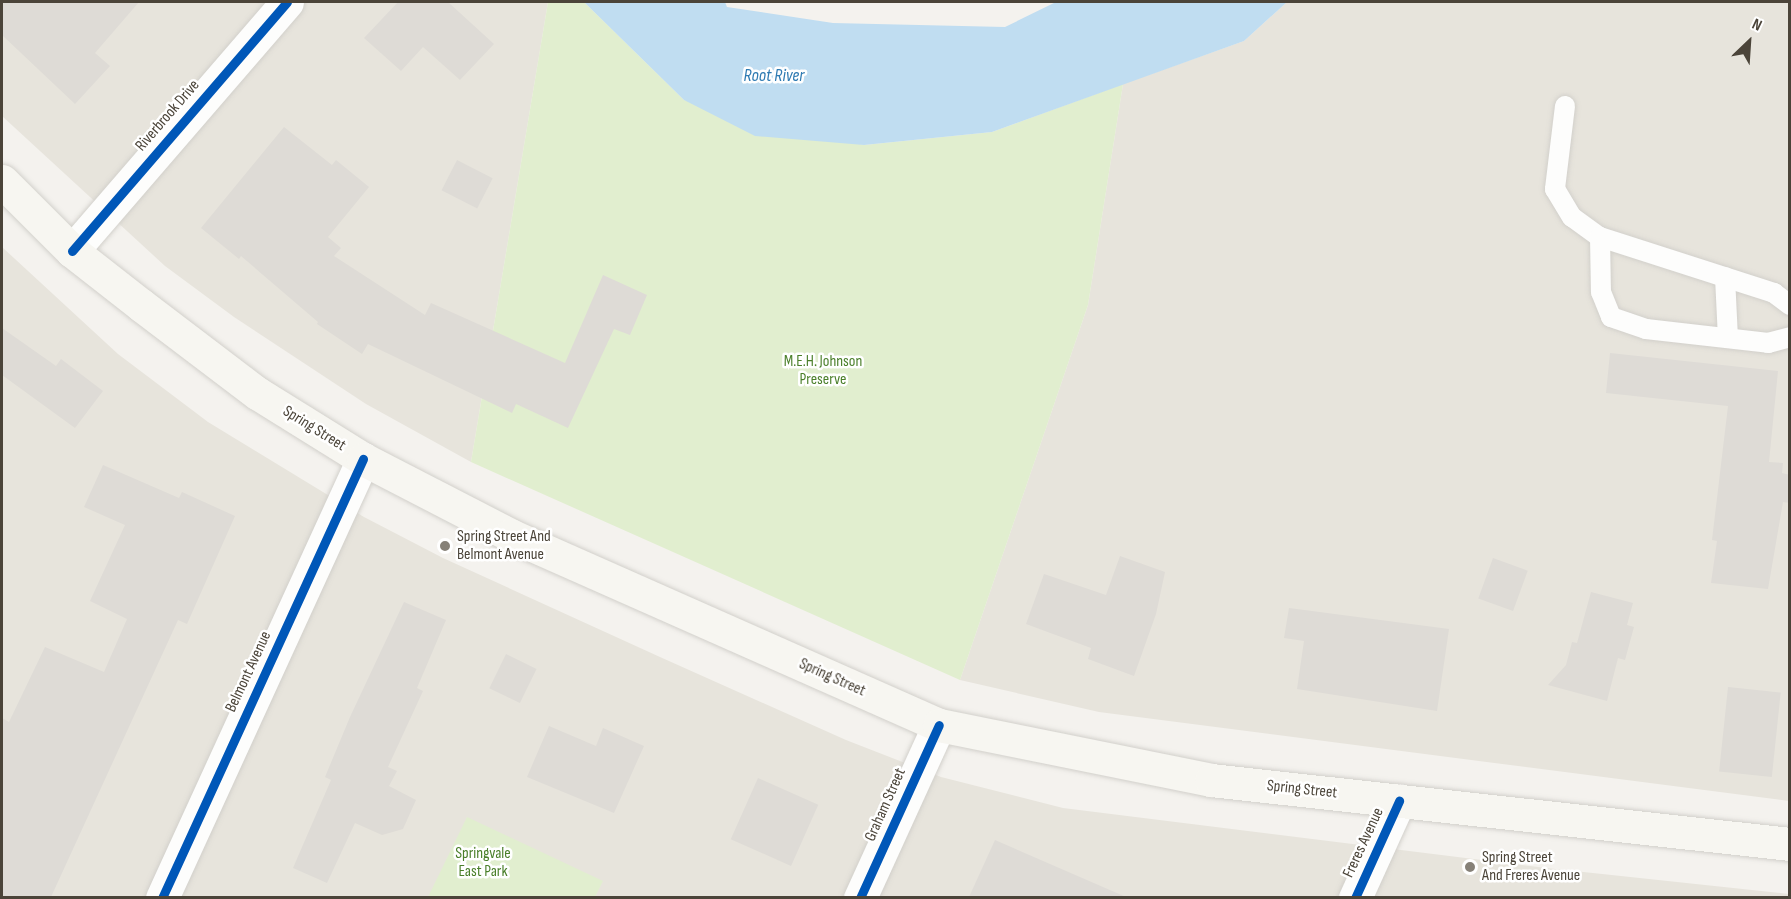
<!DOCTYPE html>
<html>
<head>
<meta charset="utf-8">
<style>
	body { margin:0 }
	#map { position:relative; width:1791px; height:899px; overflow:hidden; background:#f4f2ee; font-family:"Sofia Sans Condensed",sans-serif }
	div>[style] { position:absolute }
	.residential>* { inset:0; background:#e7e4dc }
	.green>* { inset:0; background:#e1eecf }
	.water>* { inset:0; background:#c0ddf1 }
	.building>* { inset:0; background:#dedbd6; transform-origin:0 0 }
	.roads { filter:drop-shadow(0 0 2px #d2d0cb) drop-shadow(0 0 2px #d2d0cb) }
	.service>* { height:20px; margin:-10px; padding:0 10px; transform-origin:10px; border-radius:10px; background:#fdfdfc }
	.minor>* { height:33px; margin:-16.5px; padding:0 16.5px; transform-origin:16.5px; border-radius:16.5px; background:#fdfdfc }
	.secondary>* { height:33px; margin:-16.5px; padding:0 16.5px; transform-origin:16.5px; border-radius:16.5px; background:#f7f6f1 }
	.cycleway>* { height:9px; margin:-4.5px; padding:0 4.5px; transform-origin:4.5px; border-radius:4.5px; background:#0057b8 }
	.dots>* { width:16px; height:16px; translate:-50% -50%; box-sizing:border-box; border:3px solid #fff; border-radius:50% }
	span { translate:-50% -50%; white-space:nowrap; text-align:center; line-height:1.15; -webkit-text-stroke:5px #fff; paint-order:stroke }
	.street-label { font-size:16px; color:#4b4439 }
	.park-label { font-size:16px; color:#4a7f2a }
	.poi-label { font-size:16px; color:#4b4439 }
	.left { translate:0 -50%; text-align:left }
	.water-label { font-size:18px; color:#2e7ab2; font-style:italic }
	.frame { position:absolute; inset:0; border:3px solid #4b4439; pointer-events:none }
	.north { position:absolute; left:1719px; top:12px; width:60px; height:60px; -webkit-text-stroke:4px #fff; paint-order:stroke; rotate:25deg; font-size:16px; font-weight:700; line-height:24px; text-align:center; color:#4b4439 }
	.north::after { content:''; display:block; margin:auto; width:21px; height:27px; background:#4b4439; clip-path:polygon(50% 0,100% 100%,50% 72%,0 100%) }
</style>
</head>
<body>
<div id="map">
	<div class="residential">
		<div style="clip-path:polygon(2px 2px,548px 2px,471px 462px,366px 404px,234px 317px,165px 266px,2px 116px)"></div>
		<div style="clip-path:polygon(1287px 2px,1789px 2px,1789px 801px,1099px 712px,960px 680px,1088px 305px,1123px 84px,1244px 41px)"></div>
		<div style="clip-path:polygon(2px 247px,118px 354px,208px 422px,364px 517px,443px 558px,660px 657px,846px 740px,941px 777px,1063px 808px,1546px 868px,1789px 894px,1789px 897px,2px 897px)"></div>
	</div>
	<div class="green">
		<div style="clip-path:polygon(548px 2px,584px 2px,684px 100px,864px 145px,992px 132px,1123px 84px,1088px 305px,960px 680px,471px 462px)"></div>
		<div style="clip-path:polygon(467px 817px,603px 881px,595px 897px,428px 897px)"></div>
	</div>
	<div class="water">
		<div style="clip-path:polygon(584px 2px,725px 2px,727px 7px,833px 23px,1005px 27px,1056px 2px,1287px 2px,1244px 41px,992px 132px,864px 145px,755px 136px,684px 100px)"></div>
	</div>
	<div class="building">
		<div style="clip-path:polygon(2px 2px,139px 2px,95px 53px,110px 66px,75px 104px,2px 35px)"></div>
		<div style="clip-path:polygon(398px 2px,448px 2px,494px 44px,460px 80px,423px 47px,401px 71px,364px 38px)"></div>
		<div style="clip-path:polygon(284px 127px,332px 165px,336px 160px,369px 187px,328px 237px,341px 248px,334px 256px,425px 315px,431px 303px,565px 363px,603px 275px,647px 295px,630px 335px,614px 329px,568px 428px,516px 404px,512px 413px,368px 344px,362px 354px,317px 324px,318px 322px,241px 256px,239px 259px,201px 228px)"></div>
		<div style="left:457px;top:160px;width:40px;height:34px;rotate:27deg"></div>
		<div style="clip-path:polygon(2px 328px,56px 366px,61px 359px,103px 391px,75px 428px,2px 375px)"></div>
		<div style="clip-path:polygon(1610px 353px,1778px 371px,1769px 462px,1783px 463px,1782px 473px,1790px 475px,1790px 503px,1783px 502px,1768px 589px,1711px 583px,1717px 541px,1712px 540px,1728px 406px,1606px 393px)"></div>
		<div style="clip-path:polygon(103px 465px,179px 498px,182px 492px,235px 516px,187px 624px,178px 620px,51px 897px,2px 897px,2px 718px,9px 722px,45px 647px,104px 672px,127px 619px,90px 601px,125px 525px,84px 507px)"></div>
		<div style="clip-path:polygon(1120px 556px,1165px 572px,1156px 614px,1134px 676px,1088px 659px,1091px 648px,1026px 624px,1044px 574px,1106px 595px)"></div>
		<div style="left:1493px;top:558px;width:37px;height:43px;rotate:20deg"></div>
		<div style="clip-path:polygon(1591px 592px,1633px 603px,1627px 625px,1634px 627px,1625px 660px,1618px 658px,1607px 701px,1548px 685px,1566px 665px,1572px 642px,1577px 643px)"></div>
		<div style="clip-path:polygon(404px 602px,446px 620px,417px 688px,423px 691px,388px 767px,397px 771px,389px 786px,416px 800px,403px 829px,382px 835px,355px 823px,327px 883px,293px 868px,331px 780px,325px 777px,350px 717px)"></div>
		<div style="clip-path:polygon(1289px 608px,1449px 629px,1437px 711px,1297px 689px,1304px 641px,1284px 638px)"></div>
		<div style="left:506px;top:654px;width:34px;height:38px;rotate:26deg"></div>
		<div style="left:1728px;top:687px;width:53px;height:85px;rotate:6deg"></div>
		<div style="clip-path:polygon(549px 726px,596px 746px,603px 728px,644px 746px,614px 813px,527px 777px)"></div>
		<div style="left:758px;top:778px;width:66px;height:67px;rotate:24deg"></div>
		<div style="clip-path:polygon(995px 840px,1126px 897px,969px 897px)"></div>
	</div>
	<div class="roads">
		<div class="service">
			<div style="left:1565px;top:106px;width:84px;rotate:96.9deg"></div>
			<div style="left:1555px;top:189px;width:33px;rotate:59deg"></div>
			<div style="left:1572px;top:217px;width:34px;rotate:36deg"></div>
			<div style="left:1600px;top:237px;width:183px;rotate:17.8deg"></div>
			<div style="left:1774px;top:293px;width:20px;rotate:37deg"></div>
			<div style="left:1600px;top:237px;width:55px;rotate:89deg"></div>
			<div style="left:1601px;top:292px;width:27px;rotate:68deg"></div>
			<div style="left:1611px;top:317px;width:37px;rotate:19deg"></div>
			<div style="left:1646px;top:329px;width:123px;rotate:6.5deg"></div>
			<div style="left:1768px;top:343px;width:23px;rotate:-15deg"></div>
			<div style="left:1725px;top:277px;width:61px;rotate:87.2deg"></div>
		</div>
		<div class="minor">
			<div style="left:72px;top:251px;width:329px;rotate:-49.2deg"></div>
			<div style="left:162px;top:898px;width:483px;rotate:-65.4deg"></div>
			<div style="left:860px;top:898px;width:190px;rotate:-65.5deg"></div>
			<div style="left:1355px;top:898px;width:107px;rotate:-65.6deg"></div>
		</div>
		<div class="secondary">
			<div style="left:2px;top:181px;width:99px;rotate:45deg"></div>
			<div style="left:72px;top:251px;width:88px;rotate:38deg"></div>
			<div style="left:141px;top:305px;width:146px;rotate:37.2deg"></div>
			<div style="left:257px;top:393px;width:125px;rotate:31.9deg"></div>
			<div style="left:363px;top:459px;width:165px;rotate:27.3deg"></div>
			<div style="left:510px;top:535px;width:469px;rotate:23.9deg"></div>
			<div style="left:939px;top:725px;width:278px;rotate:11.4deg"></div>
			<div style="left:1211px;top:780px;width:583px;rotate:6.31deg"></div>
		</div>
	</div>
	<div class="cycleway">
		<div style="left:72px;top:251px;width:329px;rotate:-49.2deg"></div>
		<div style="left:162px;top:898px;width:483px;rotate:-65.4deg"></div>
		<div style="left:860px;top:898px;width:190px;rotate:-65.5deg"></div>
		<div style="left:1355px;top:898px;width:107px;rotate:-65.6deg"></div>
	</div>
	<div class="dots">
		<div style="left:445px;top:546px;background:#868178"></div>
		<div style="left:1470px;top:867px;background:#868178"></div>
	</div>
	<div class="street-label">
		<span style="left:168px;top:116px;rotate:-49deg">Riverbrook Drive</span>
		<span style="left:314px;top:429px;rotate:32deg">Spring Street</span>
		<span style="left:249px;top:672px;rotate:-65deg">Belmont Avenue</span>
		<span style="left:832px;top:678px;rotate:24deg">Spring Street</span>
		<span style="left:1302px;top:790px;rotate:6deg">Spring Street</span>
		<span style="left:886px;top:805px;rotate:-66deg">Graham Street</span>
		<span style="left:1364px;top:843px;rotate:-65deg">Freres Avenue</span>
	</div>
	<div class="park-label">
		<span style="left:823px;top:371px">M.E.H. Johnson<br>Preserve</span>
		<span style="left:483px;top:863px">Springvale<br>East Park</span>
	</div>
	<div class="poi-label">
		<span class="left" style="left:457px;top:546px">Spring Street And<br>Belmont Avenue</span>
		<span class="left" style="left:1482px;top:867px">Spring Street<br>And Freres Avenue</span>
	</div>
	<div class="water-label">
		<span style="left:774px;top:76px">Root River</span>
	</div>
	<div class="frame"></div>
	<div class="north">N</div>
</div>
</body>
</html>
